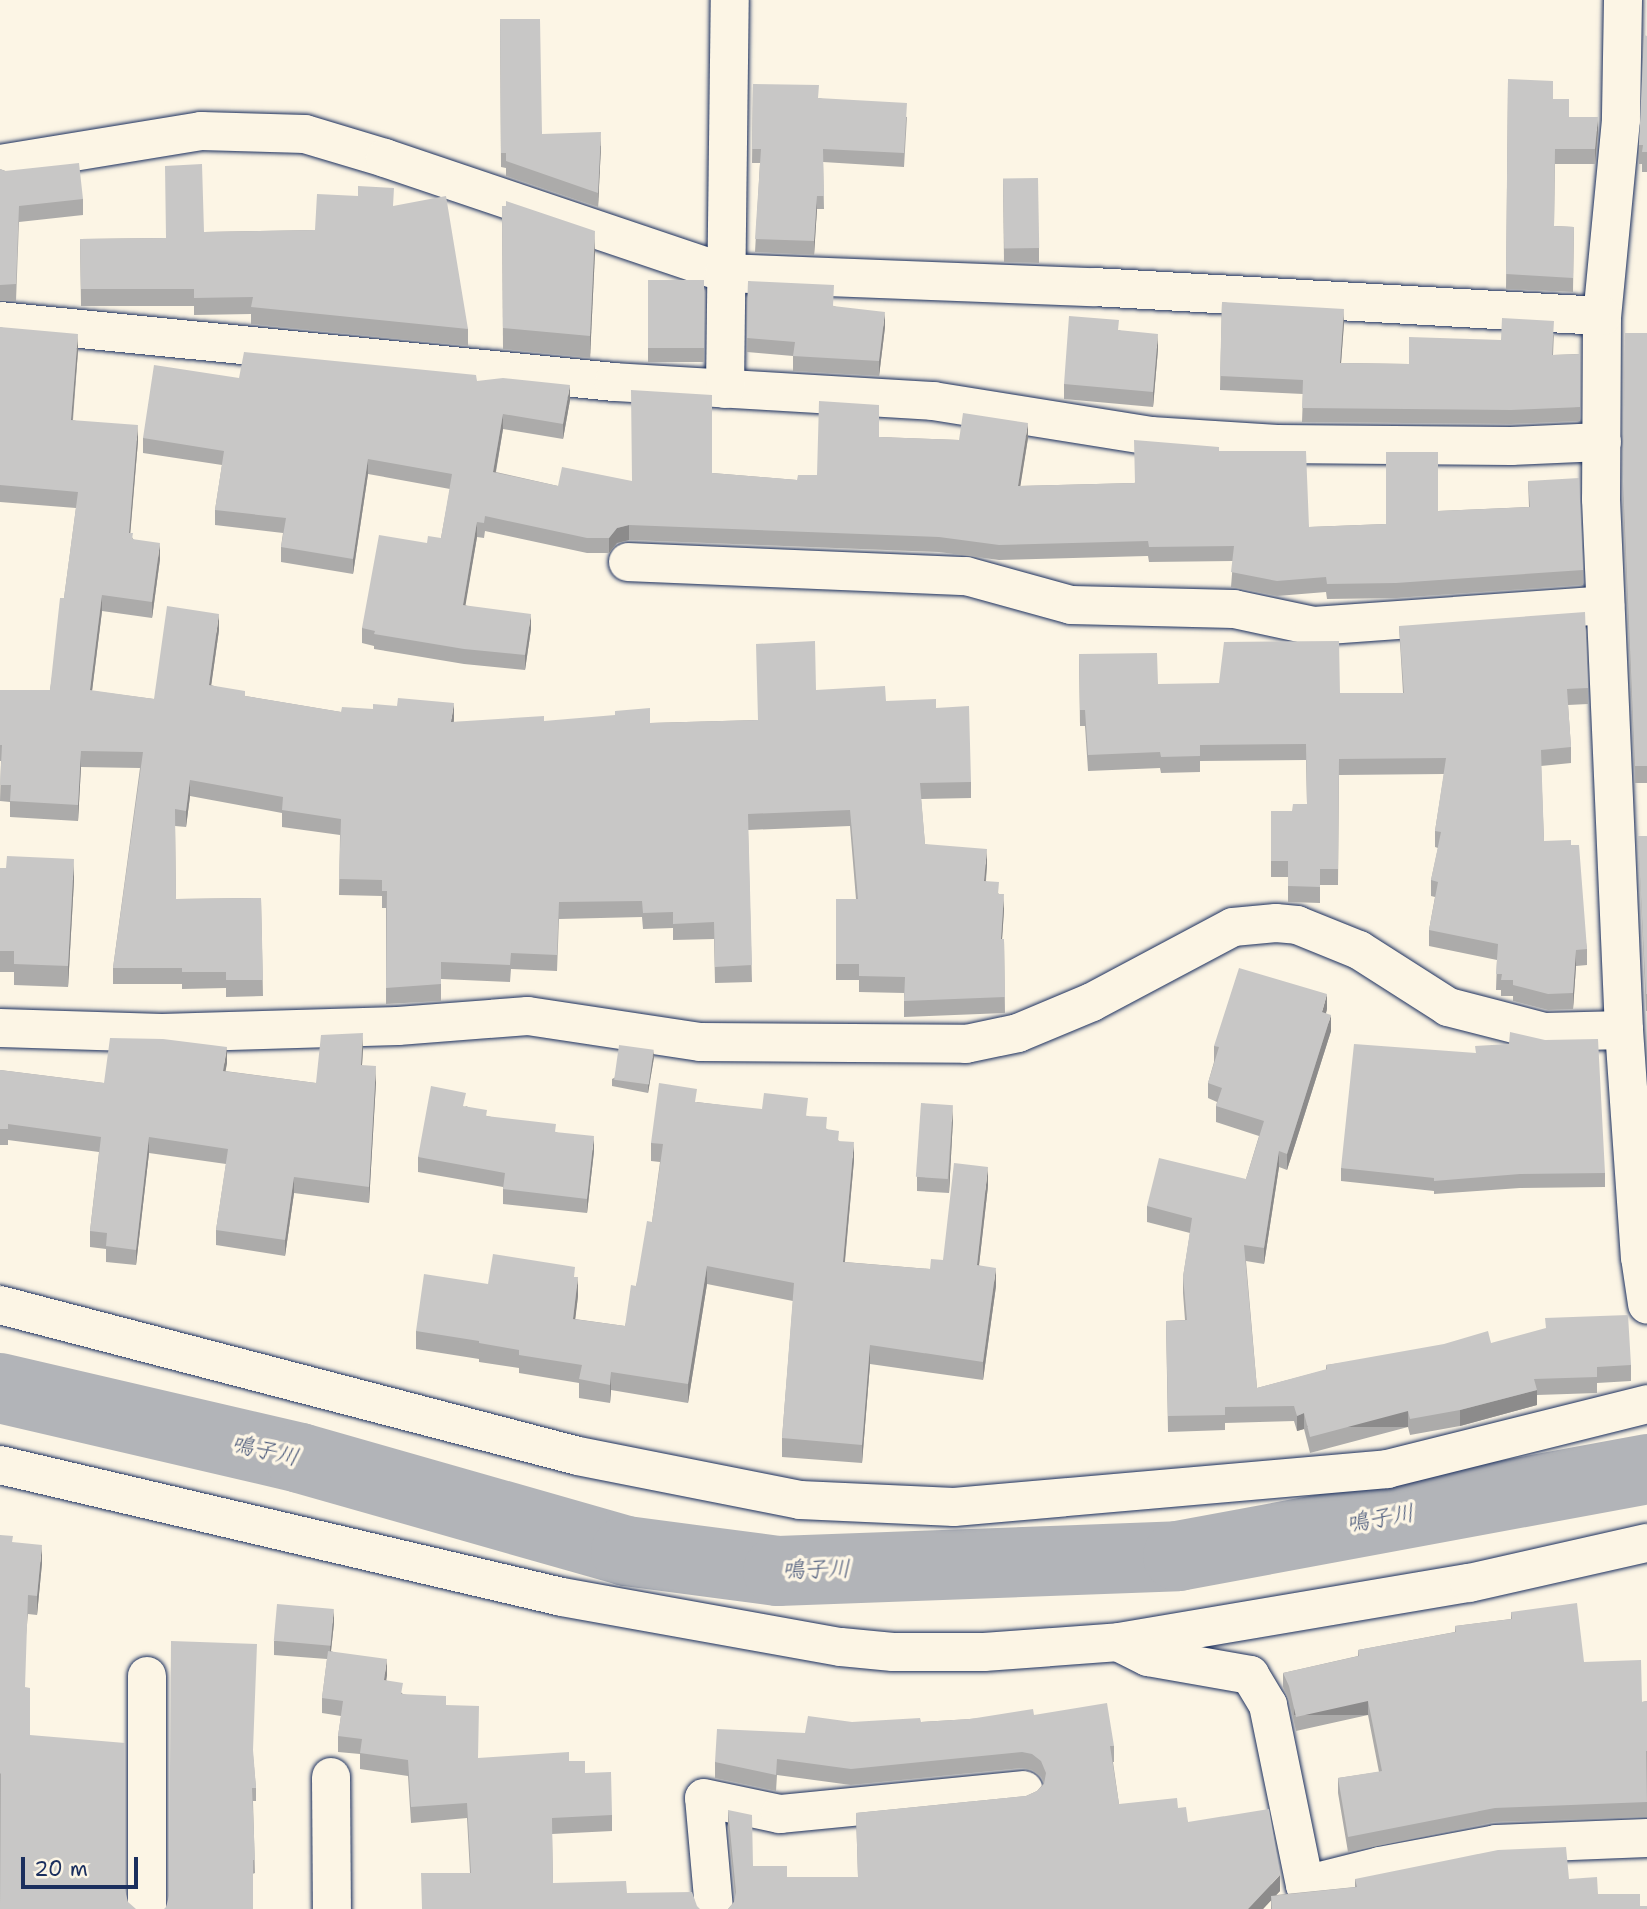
<!DOCTYPE html>
<html>
<head>
<meta charset="utf-8">
<style>
	body { margin:0 }
	#map { position:relative; width:1647px; height:1909px; overflow:hidden; background:#fcf5e5; font-family:"Shantell Sans","Klee One",sans-serif }
	div>[style] { position:absolute }
	.river>* { height:70px; margin:-35px; padding:0 35px; transform-origin:35px; border-radius:35px; background:#b2b4b8 }
	.roads { filter:drop-shadow(0 0 2px #1b2f5e) drop-shadow(0 0 2px #1b2f5e) }
	.minor>* { height:38px; margin:-19px; padding:0 19px; transform-origin:19px; border-radius:19px; background:#fcf5e5 }
	.wall>* { inset:0; background:#acabaa; transform-origin:0 0 }
	.shaded-wall>* { inset:0; background:#8c8b8b; transform-origin:0 0 }
	.building>* { inset:0; background:#c8c7c6; transform-origin:0 0 }
	span { translate:-50% -50%; white-space:nowrap; text-align:center; line-height:1.15; -webkit-text-stroke:7px #fcf5e5; paint-order:stroke }
	.water-label { font-size:23px; color:#485779; font-style:italic }
	.scale { position:absolute; left:21px; top:1857px; width:117px; height:32px; box-sizing:border-box; border:4px solid #1b2f5e; border-top:0; padding-left:9px; font-size:21px; line-height:24px; white-space:nowrap; color:#1b2f5e; -webkit-text-stroke:5px #fcf5e5; paint-order:stroke }
</style>
</head>
<body>
<div id="map">
	<div class="river">
		<div style="left:0;top:1388px;width:308px;rotate:13.1deg"></div>
		<div style="left:300px;top:1458px;width:339px;rotate:15.9deg"></div>
		<div style="left:626px;top:1551px;width:153px;rotate:7.5deg"></div>
		<div style="left:778px;top:1571px;width:400px;rotate:-2.1deg"></div>
		<div style="left:1178px;top:1556px;width:477px;rotate:-10.5deg"></div>
	</div>
	<div class="roads">
		<div class="minor">
			<div style="left:1623px;top:0;width:120px;rotate:91deg"></div>
			<div style="left:1621px;top:120px;width:197px;rotate:95.5deg"></div>
			<div style="left:1602px;top:316px;width:183px;rotate:90.3deg"></div>
			<div style="left:1601px;top:499px;width:531px;rotate:87.52deg"></div>
			<div style="left:1624px;top:1030px;width:228px;rotate:86deg"></div>
			<div style="left:1640px;top:1257px;width:48px;rotate:81.5deg"></div>
			<div style="left:0;top:164px;width:204px;rotate:-9.3deg"></div>
			<div style="left:201px;top:131px;width:104px;rotate:1.7deg"></div>
			<div style="left:305px;top:134px;width:84px;rotate:16.7deg"></div>
			<div style="left:385px;top:158px;width:358px;rotate:18.7deg"></div>
			<div style="left:724px;top:273px;width:370px;rotate:2.2deg"></div>
			<div style="left:1094px;top:287px;width:509px;rotate:3.27deg"></div>
			<div style="left:0;top:321px;width:617px;rotate:5.67deg"></div>
			<div style="left:614px;top:382px;width:320px;rotate:3.4deg"></div>
			<div style="left:933px;top:401px;width:221px;rotate:9.1deg"></div>
			<div style="left:1151px;top:436px;width:126px;rotate:3.6deg"></div>
			<div style="left:1277px;top:444px;width:234px;rotate:0.5deg"></div>
			<div style="left:1511px;top:446px;width:91px;rotate:-2.5deg"></div>
			<div style="left:725px;top:389px;width:389px;rotate:-89.3deg"></div>
			<div style="left:628px;top:562px;width:338px;rotate:2.4deg"></div>
			<div style="left:966px;top:576px;width:109px;rotate:15.4deg"></div>
			<div style="left:1071px;top:605px;width:163px;rotate:1.4deg"></div>
			<div style="left:1234px;top:609px;width:82px;rotate:12deg"></div>
			<div style="left:1314px;top:626px;width:292px;rotate:-4.1deg"></div>
			<div style="left:0;top:1028px;width:162px;rotate:1.8deg"></div>
			<div style="left:162px;top:1033px;width:236px;rotate:-1.7deg"></div>
			<div style="left:398px;top:1026px;width:130px;rotate:-4.4deg"></div>
			<div style="left:528px;top:1016px;width:174px;rotate:8.6deg"></div>
			<div style="left:700px;top:1042px;width:266px;rotate:0.4deg"></div>
			<div style="left:966px;top:1044px;width:53px;rotate:-11.9deg"></div>
			<div style="left:1018px;top:1033px;width:80px;rotate:-22.7deg"></div>
			<div style="left:1092px;top:1002px;width:160px;rotate:-28deg"></div>
			<div style="left:1233px;top:927px;width:43px;rotate:-5.3deg"></div>
			<div style="left:1276px;top:923px;width:21px;rotate:5deg"></div>
			<div style="left:1297px;top:925px;width:67px;rotate:22deg"></div>
			<div style="left:1359px;top:950px;width:106px;rotate:32.6deg"></div>
			<div style="left:1448px;top:1007px;width:100px;rotate:14.5deg"></div>
			<div style="left:1545px;top:1032px;width:79px;rotate:-1.5deg"></div>
			<div style="left:0;top:1305px;width:597px;rotate:14.64deg"></div>
			<div style="left:578px;top:1456px;width:226px;rotate:11.2deg"></div>
			<div style="left:800px;top:1500px;width:154px;rotate:2.6deg"></div>
			<div style="left:954px;top:1507px;width:435px;rotate:-5deg"></div>
			<div style="left:1387px;top:1469px;width:268px;rotate:-14deg"></div>
			<div style="left:0;top:1465px;width:577px;rotate:13.22deg"></div>
			<div style="left:562px;top:1597px;width:283px;rotate:10.2deg"></div>
			<div style="left:841px;top:1647px;width:52px;rotate:5.5deg"></div>
			<div style="left:893px;top:1652px;width:91px"></div>
			<div style="left:984px;top:1652px;width:135px;rotate:-4.2deg"></div>
			<div style="left:1119px;top:1642px;width:355px;rotate:-9.6deg"></div>
			<div style="left:1469px;top:1583px;width:182px;rotate:-12.7deg"></div>
			<div style="left:1122px;top:1644px;width:29px;rotate:27deg"></div>
			<div style="left:1148px;top:1657px;width:104px;rotate:10deg"></div>
			<div style="left:1250px;top:1675px;width:35px;rotate:59deg"></div>
			<div style="left:1268px;top:1705px;width:184px;rotate:78.4deg"></div>
			<div style="left:1305px;top:1885px;width:77px;rotate:-14.2deg"></div>
			<div style="left:1380px;top:1866px;width:118px;rotate:-10.7deg"></div>
			<div style="left:1496px;top:1844px;width:151px;rotate:-2.3deg"></div>
			<div style="left:331px;top:1777px;width:132px;rotate:89.6deg"></div>
			<div style="left:147px;top:1909px;width:233px;rotate:-90deg"></div>
			<div style="left:714px;top:1909px;width:111px;rotate:-95.1deg"></div>
			<div style="left:704px;top:1798px;width:78px;rotate:11.9deg"></div>
			<div style="left:780px;top:1814px;width:245px;rotate:-5.6deg"></div>
		</div>
	</div>
	<div class="wall">
		<div style="clip-path:polygon(500px 19px,542px 134px,601px 146px,598px 207px,506px 176px,506px 168px,501px 167px)"></div>
		<div style="clip-path:polygon(1647px 36px,1647px 172px,1642px 172px,1642px 164px,1639px 164px,1639px 145px)"></div>
		<div style="clip-path:polygon(1508px 79px,1553px 99px,1569px 117px,1598px 132px,1595px 164px,1555px 164px,1554px 226px,1574px 227px,1573px 292px,1506px 289px)"></div>
		<div style="clip-path:polygon(753px 84px,907px 117px,904px 167px,823px 162px,824px 209px,817px 209px,814px 255px,755px 252px,760px 163px,752px 163px)"></div>
		<div style="clip-path:polygon(0 169px,83px 199px,83px 215px,19px 222px,16px 301px,0 301px)"></div>
		<div style="clip-path:polygon(1003px 179px,1039px 248px,1039px 263px,1004px 262px)"></div>
		<div style="clip-path:polygon(394px 206px,468px 329px,468px 346px,251px 324px,251px 314px,194px 315px,194px 306px,81px 306px,80px 239px,166px 238px,204px 232px,315px 230px)"></div>
		<div style="clip-path:polygon(502px 206px,595px 252px,590px 358px,503px 349px)"></div>
		<div style="left:648px;top:280px;width:56px;height:82px"></div>
		<div style="clip-path:polygon(748px 281px,834px 306px,885px 327px,879px 376px,793px 371px,793px 356px,747px 352px)"></div>
		<div style="clip-path:polygon(1222px 302px,1344px 323px,1341px 363px,1409px 364px,1501px 340px,1554px 335px,1553px 355px,1580px 354px,1580px 421px,1511px 424px,1302px 422px,1303px 394px,1220px 390px)"></div>
		<div style="clip-path:polygon(0 327px,78px 351px,73px 420px,138px 441px,130px 533px,133px 539px,160px 559px,152px 618px,102px 611px,92px 691px,154px 699px,219px 630px,211px 685px,245px 696px,341px 712px,454px 719px,454px 722px,544px 721px,650px 723px,758px 720px,816px 690px,886px 701px,936px 708px,971px 782px,971px 798px,921px 799px,925px 844px,987px 865px,986px 881px,999px 894px,1004px 910px,1002px 939px,1004px 939px,1005px 1013px,904px 1017px,904px 993px,859px 992px,859px 980px,836px 980px,836px 899px,856px 899px,850px 826px,748px 830px,752px 982px,715px 983px,714px 939px,673px 940px,673px 928px,643px 929px,642px 917px,559px 919px,557px 971px,511px 969px,510px 982px,441px 979px,441px 1001px,386px 1004px,386px 908px,382px 908px,382px 896px,339px 895px,340px 835px,282px 827px,282px 813px,190px 796px,186px 827px,175px 826px,176px 899px,261px 898px,263px 996px,226px 997px,226px 988px,182px 989px,182px 984px,113px 984px,113px 968px,140px 768px,81px 767px,78px 821px,10px 817px,10px 802px,0 801px,1px 761px,0 761px,0 690px,50px 690px,64px 598px,76px 508px,0 502px)"></div>
		<div style="clip-path:polygon(1119px 330px,1158px 349px,1153px 407px,1064px 399px,1064px 384px)"></div>
		<div style="clip-path:polygon(1625px 333px,1647px 333px,1647px 783px,1635px 783px,1623px 499px)"></div>
		<div style="clip-path:polygon(239px 378px,477px 381px,570px 400px,563px 439px,503px 429px,496px 472px,558px 486px,632px 481px,712px 473px,797px 480px,817px 475px,879px 437px,959px 440px,1028px 438px,1020px 486px,1134px 483px,1219px 451px,1309px 527px,1386px 524px,1438px 511px,1529px 507px,1528px 481px,1583px 570px,1583px 585px,1396px 598px,1327px 599px,1326px 592px,1277px 596px,1231px 587px,1233px 561px,1149px 562px,1148px 556px,999px 560px,939px 552px,629px 540px,617px 543px,609px 553px,587px 553px,485px 531px,484px 538px,477px 537px,465px 605px,531px 629px,525px 670px,464px 664px,374px 649px,374px 646px,362px 643px,362px 628px,427px 543px,441px 538px,450px 489px,368px 474px,353px 574px,281px 562px,281px 547px,283px 533px,215px 525px,215px 510px,222px 465px,143px 453px,143px 438px)"></div>
		<div style="clip-path:polygon(1399px 626px,1588px 688px,1588px 704px,1568px 705px,1571px 747px,1571px 763px,1541px 766px,1544px 841px,1571px 845px,1587px 949px,1587px 965px,1576px 966px,1573px 1009px,1548px 1010px,1513px 1001px,1513px 996px,1501px 996px,1501px 990px,1496px 990px,1497px 960px,1429px 946px,1429px 930px,1435px 897px,1431px 896px,1431px 880px,1438px 848px,1435px 847px,1435px 831px,1444px 774px,1339px 775px,1338px 885px,1320px 885px,1320px 903px,1288px 902px,1288px 877px,1271px 877px,1271px 811px,1292px 811px,1307px 804px,1306px 760px,1200px 761px,1200px 772px,1161px 773px,1160px 768px,1088px 771px,1085px 726px,1080px 726px,1079px 654px,1158px 684px,1340px 693px,1403px 693px)"></div>
		<div style="clip-path:polygon(1638px 836px,1647px 836px,1647px 1011px,1646px 1011px)"></div>
		<div style="clip-path:polygon(0 868px,74px 880px,68px 987px,14px 985px,14px 972px,0 972px)"></div>
		<div style="clip-path:polygon(1327px 1009px,1326px 1013px,1331px 1031px,1287px 1170px,1279px 1167px,1264px 1264px,1246px 1261px,1257px 1388px,1326px 1370px,1326px 1365px,1491px 1343px,1631px 1365px,1631px 1381px,1597px 1383px,1597px 1393px,1537px 1395px,1537px 1405px,1460px 1426px,1410px 1435px,1408px 1427px,1310px 1453px,1304px 1429px,1297px 1431px,1294px 1421px,1225px 1423px,1225px 1430px,1168px 1432px,1166px 1321px,1185px 1320px,1183px 1293px,1183px 1277px,1190px 1233px,1147px 1222px,1147px 1206px,1246px 1179px,1259px 1136px,1216px 1122px,1216px 1106px,1217px 1102px,1208px 1098px,1208px 1083px,1214px 1062px,1214px 1046px)"></div>
		<div style="clip-path:polygon(363px 1049px,362px 1065px,376px 1082px,369px 1203px,294px 1193px,285px 1256px,216px 1245px,216px 1230px,226px 1164px,149px 1153px,136px 1265px,106px 1262px,106px 1249px,90px 1247px,90px 1231px,99px 1152px,8px 1140px,8px 1145px,0 1145px,0 1070px,104px 1083px,227px 1063px,225px 1071px,316px 1083px)"></div>
		<div style="clip-path:polygon(654px 1057px,648px 1093px,612px 1086px,612px 1079px)"></div>
		<div style="clip-path:polygon(697px 1102px,808px 1116px,827px 1129px,839px 1141px,854px 1160px,845px 1262px,930px 1269px,943px 1260px,988px 1186px,979px 1265px,996px 1286px,983px 1380px,870px 1364px,862px 1463px,782px 1457px,782px 1438px,793px 1301px,707px 1284px,688px 1403px,611px 1390px,610px 1403px,579px 1398px,579px 1383px,519px 1373px,519px 1368px,479px 1362px,479px 1359px,416px 1349px,416px 1331px,488px 1284px,575px 1277px,578px 1296px,575px 1319px,625px 1326px,636px 1286px,652px 1222px,660px 1162px,651px 1161px,651px 1143px)"></div>
		<div style="clip-path:polygon(466px 1106px,487px 1116px,556px 1132px,594px 1151px,587px 1213px,503px 1204px,503px 1187px,418px 1172px,418px 1157px)"></div>
		<div style="clip-path:polygon(953px 1119px,949px 1193px,917px 1191px,917px 1177px)"></div>
		<div style="clip-path:polygon(1341px 1168px,1605px 1173px,1605px 1187px,1520px 1188px,1434px 1194px,1434px 1191px,1341px 1181px)"></div>
		<div style="clip-path:polygon(0 1535px,42px 1563px,37px 1615px,28px 1614px,0 1909px)"></div>
		<div style="clip-path:polygon(1511px 1612px,1642px 1702px,1647px 1701px,1647px 1817px,1495px 1822px,1348px 1852px,1338px 1793px,1338px 1778px,1379px 1772px,1368px 1715px,1296px 1731px,1289px 1701px,1283px 1687px,1283px 1673px,1358px 1656px,1358px 1650px,1455px 1632px,1455px 1626px,1511px 1619px)"></div>
		<div style="clip-path:polygon(334px 1623px,331px 1651px,387px 1675px,386px 1680px,403px 1694px,446px 1705px,478px 1758px,569px 1761px,585px 1773px,612px 1815px,612px 1831px,552px 1834px,553px 1883px,627px 1893px,697px 1906px,470px 1873px,467px 1818px,411px 1823px,408px 1776px,360px 1769px,360px 1754px,338px 1752px,338px 1736px,341px 1716px,322px 1713px,322px 1698px,327px 1659px,274px 1655px,274px 1641px)"></div>
		<div style="clip-path:polygon(1034px 1715px,1114px 1746px,1114px 1762px,1113px 1762px,1119px 1804px,1178px 1808px,1188px 1822px,1280px 1891px,1276px 1895px,1355px 1887px,1355px 1879px,1569px 1879px,1598px 1894px,1640px 1906px,1647px 1909px,1271px 1909px,1271px 1900px,1263px 1909px,728px 1909px,734px 1902px,735px 1897px,728px 1825px,728px 1810px,753px 1866px,787px 1877px,858px 1877px,856px 1813px,1026px 1796px,1037px 1791px,1044px 1783px,1041px 1777px,1032px 1770px,1022px 1768px,851px 1785px,777px 1775px,776px 1791px,715px 1778px,715px 1762px,805px 1733px,852px 1722px,921px 1722px)"></div>
		<div style="clip-path:polygon(253px 1755px,256px 1788px,256px 1801px,253px 1801px,255px 1873px,166px 1907px)"></div>
	</div>
	<div class="shaded-wall">
		<div style="clip-path:polygon(1598px 117px,1598px 132px,1595px 164px,1595px 149px)"></div>
		<div style="clip-path:polygon(601px 132px,601px 146px,598px 207px,598px 193px)"></div>
		<div style="clip-path:polygon(817px 196px,817px 209px,814px 255px,814px 241px)"></div>
		<div style="clip-path:polygon(595px 231px,595px 252px,590px 358px,590px 336px)"></div>
		<div style="clip-path:polygon(1344px 309px,1344px 323px,1340px 377px,1340px 363px)"></div>
		<div style="clip-path:polygon(885px 312px,885px 327px,879px 376px,879px 361px)"></div>
		<div style="clip-path:polygon(78px 334px,78px 351px,71px 437px,71px 420px)"></div>
		<div style="clip-path:polygon(1158px 334px,1158px 349px,1153px 407px,1153px 392px)"></div>
		<div style="clip-path:polygon(570px 385px,570px 400px,563px 439px,563px 424px)"></div>
		<div style="clip-path:polygon(503px 414px,503px 429px,493px 487px,493px 472px)"></div>
		<div style="clip-path:polygon(1028px 423px,1028px 438px,1018px 501px,1018px 486px)"></div>
		<div style="clip-path:polygon(138px 425px,138px 441px,129px 549px,129px 533px)"></div>
		<div style="clip-path:polygon(368px 459px,368px 474px,353px 574px,353px 559px)"></div>
		<div style="clip-path:polygon(477px 522px,477px 537px,463px 620px,463px 605px)"></div>
		<div style="clip-path:polygon(629px 525px,629px 540px,617px 543px,609px 553px,609px 538px,617px 528px)"></div>
		<div style="clip-path:polygon(160px 543px,160px 559px,152px 618px,152px 602px)"></div>
		<div style="clip-path:polygon(102px 595px,102px 611px,90px 707px,90px 690px)"></div>
		<div style="clip-path:polygon(219px 614px,219px 630px,209px 701px,209px 685px)"></div>
		<div style="clip-path:polygon(531px 614px,531px 629px,525px 670px,525px 655px)"></div>
		<div style="clip-path:polygon(454px 703px,454px 719px,451px 738px,451px 722px)"></div>
		<div style="clip-path:polygon(81px 751px,81px 767px,78px 821px,78px 805px)"></div>
		<div style="clip-path:polygon(190px 780px,190px 796px,186px 827px,186px 811px)"></div>
		<div style="clip-path:polygon(987px 849px,987px 865px,984px 897px,984px 881px)"></div>
		<div style="clip-path:polygon(74px 859px,74px 880px,68px 987px,68px 966px)"></div>
		<div style="clip-path:polygon(1004px 894px,1004px 910px,1001px 955px,1001px 939px)"></div>
		<div style="clip-path:polygon(1576px 950px,1576px 966px,1573px 1009px,1573px 993px)"></div>
		<div style="clip-path:polygon(1327px 994px,1327px 1009px,1322px 1028px,1322px 1012px)"></div>
		<div style="clip-path:polygon(1331px 1015px,1331px 1031px,1287px 1170px,1287px 1154px)"></div>
		<div style="clip-path:polygon(363px 1033px,363px 1049px,361px 1080px,361px 1065px)"></div>
		<div style="clip-path:polygon(227px 1047px,227px 1063px,223px 1086px,223px 1071px)"></div>
		<div style="clip-path:polygon(654px 1050px,654px 1057px,648px 1093px,648px 1085px)"></div>
		<div style="clip-path:polygon(376px 1066px,376px 1082px,369px 1203px,369px 1187px)"></div>
		<div style="clip-path:polygon(953px 1105px,953px 1119px,949px 1193px,949px 1178px)"></div>
		<div style="clip-path:polygon(594px 1136px,594px 1151px,587px 1213px,587px 1199px)"></div>
		<div style="clip-path:polygon(149px 1137px,149px 1153px,136px 1265px,136px 1250px)"></div>
		<div style="clip-path:polygon(854px 1142px,854px 1160px,843px 1280px,843px 1262px)"></div>
		<div style="clip-path:polygon(1279px 1151px,1279px 1167px,1264px 1264px,1264px 1248px)"></div>
		<div style="clip-path:polygon(988px 1167px,988px 1186px,977px 1283px,977px 1265px)"></div>
		<div style="clip-path:polygon(294px 1177px,294px 1193px,285px 1256px,285px 1240px)"></div>
		<div style="clip-path:polygon(707px 1266px,707px 1284px,688px 1403px,688px 1384px)"></div>
		<div style="clip-path:polygon(996px 1268px,996px 1286px,983px 1380px,983px 1362px)"></div>
		<div style="clip-path:polygon(578px 1277px,578px 1296px,573px 1338px,573px 1319px)"></div>
		<div style="clip-path:polygon(870px 1345px,870px 1364px,862px 1463px,862px 1445px)"></div>
		<div style="clip-path:polygon(611px 1372px,611px 1390px,610px 1403px,610px 1385px)"></div>
		<div style="clip-path:polygon(1537px 1390px,1537px 1405px,1460px 1426px,1460px 1410px)"></div>
		<div style="left:1408px;top:1411px;width:16px;height:101px;rotate:90deg"></div>
		<div style="clip-path:polygon(1304px 1413px,1304px 1429px,1297px 1431px,1297px 1416px)"></div>
		<div style="clip-path:polygon(42px 1545px,42px 1563px,37px 1615px,37px 1596px)"></div>
		<div style="clip-path:polygon(334px 1609px,334px 1623px,330px 1660px,330px 1645px)"></div>
		<div style="clip-path:polygon(387px 1659px,387px 1675px,384px 1696px,384px 1680px)"></div>
		<div style="left:1368px;top:1701px;width:14px;height:74px;rotate:90deg"></div>
		<div style="clip-path:polygon(1280px 1875px,1280px 1891px,1263px 1909px,1248px 1909px)"></div>
	</div>
	<div class="building">
		<div style="clip-path:polygon(500px 19px,540px 19px,542px 134px,601px 132px,598px 193px,506px 161px,506px 153px,501px 153px)"></div>
		<div style="clip-path:polygon(1644px 35px,1647px 36px,1647px 152px,1642px 152px,1643px 145px,1639px 145px)"></div>
		<div style="clip-path:polygon(1508px 79px,1553px 81px,1553px 99px,1569px 99px,1569px 117px,1598px 117px,1595px 149px,1555px 149px,1554px 226px,1574px 227px,1573px 278px,1506px 274px)"></div>
		<div style="clip-path:polygon(753px 84px,819px 85px,818px 98px,907px 103px,904px 153px,823px 149px,824px 196px,817px 196px,814px 241px,755px 239px,761px 149px,752px 149px)"></div>
		<div style="clip-path:polygon(79px 163px,83px 199px,19px 206px,16px 284px,0 285px,0 169px,5px 171px)"></div>
		<div style="clip-path:polygon(202px 164px,204px 232px,315px 230px,317px 194px,358px 196px,358px 186px,394px 188px,393px 206px,446px 196px,468px 329px,251px 307px,253px 297px,194px 298px,194px 289px,81px 289px,80px 239px,166px 238px,165px 166px)"></div>
		<div style="left:1038px;top:178px;width:70px;height:35px;rotate:89deg"></div>
		<div style="clip-path:polygon(506px 201px,595px 231px,590px 336px,503px 328px,502px 206px,506px 206px)"></div>
		<div style="left:648px;top:280px;width:56px;height:68px"></div>
		<div style="clip-path:polygon(748px 281px,834px 285px,833px 306px,885px 312px,879px 361px,793px 356px,795px 342px,747px 338px)"></div>
		<div style="clip-path:polygon(1222px 302px,1344px 309px,1340px 363px,1409px 364px,1409px 337px,1501px 340px,1502px 318px,1554px 321px,1552px 355px,1580px 354px,1580px 407px,1511px 410px,1302px 408px,1303px 380px,1220px 376px)"></div>
		<div style="clip-path:polygon(1069px 316px,1119px 320px,1118px 330px,1158px 334px,1153px 392px,1064px 384px)"></div>
		<div style="clip-path:polygon(0 327px,78px 334px,71px 420px,138px 425px,129px 533px,133px 533px,132px 539px,160px 543px,152px 602px,102px 595px,90px 690px,154px 699px,167px 606px,219px 614px,209px 685px,245px 691px,245px 696px,341px 712px,342px 707px,373px 709px,373px 704px,397px 706px,398px 698px,454px 703px,451px 722px,544px 716px,544px 721px,615px 715px,615px 711px,650px 708px,650px 723px,758px 720px,756px 644px,815px 641px,816px 690px,885px 686px,886px 701px,936px 699px,936px 708px,969px 706px,971px 782px,920px 783px,925px 844px,987px 849px,984px 881px,999px 882px,998px 894px,1004px 894px,1001px 939px,1004px 939px,1005px 997px,904px 1001px,905px 977px,859px 976px,859px 964px,836px 964px,836px 899px,858px 899px,850px 810px,748px 814px,752px 965px,715px 967px,714px 922px,673px 924px,673px 912px,643px 913px,642px 901px,559px 902px,557px 955px,511px 953px,510px 965px,441px 962px,441px 984px,386px 988px,387px 891px,382px 891px,382px 880px,339px 879px,341px 819px,282px 810px,283px 797px,190px 780px,186px 811px,175px 809px,176px 899px,261px 898px,263px 980px,226px 980px,226px 972px,182px 972px,182px 968px,113px 968px,143px 752px,81px 751px,78px 805px,10px 801px,11px 785px,0 785px,2px 745px,0 745px,0 690px,50px 690px,60px 598px,64px 598px,78px 492px,0 485px)"></div>
		<div style="clip-path:polygon(1625px 333px,1647px 333px,1647px 766px,1635px 766px,1623px 482px)"></div>
		<div style="clip-path:polygon(244px 352px,476px 375px,477px 381px,503px 378px,570px 385px,563px 424px,503px 414px,493px 472px,558px 486px,562px 467px,632px 481px,631px 390px,712px 395px,712px 473px,797px 480px,798px 475px,817px 475px,819px 401px,879px 405px,879px 437px,959px 440px,963px 413px,1028px 423px,1018px 486px,1135px 483px,1134px 440px,1219px 447px,1219px 451px,1306px 451px,1309px 527px,1386px 524px,1386px 452px,1438px 452px,1438px 511px,1530px 507px,1528px 481px,1579px 478px,1583px 570px,1396px 583px,1327px 584px,1326px 577px,1277px 581px,1231px 572px,1234px 546px,1149px 547px,1148px 541px,999px 545px,939px 537px,629px 525px,617px 528px,609px 538px,587px 538px,485px 516px,484px 523px,477px 522px,463px 605px,531px 614px,525px 655px,464px 649px,374px 634px,375px 631px,362px 628px,379px 535px,427px 543px,428px 536px,441px 538px,452px 474px,368px 459px,353px 559px,281px 547px,286px 518px,215px 510px,224px 451px,143px 438px,154px 365px,239px 378px)"></div>
		<div style="clip-path:polygon(1585px 612px,1588px 688px,1567px 689px,1571px 747px,1541px 750px,1544px 841px,1571px 840px,1571px 845px,1579px 845px,1587px 949px,1576px 950px,1573px 993px,1548px 994px,1513px 985px,1513px 980px,1501px 980px,1502px 974px,1496px 974px,1498px 944px,1429px 930px,1438px 882px,1431px 880px,1441px 832px,1435px 831px,1446px 758px,1339px 759px,1338px 869px,1320px 869px,1320px 887px,1288px 886px,1288px 861px,1271px 861px,1271px 811px,1292px 811px,1293px 804px,1307px 804px,1306px 744px,1200px 745px,1200px 756px,1161px 757px,1160px 752px,1088px 755px,1085px 710px,1080px 710px,1079px 654px,1157px 653px,1158px 684px,1219px 683px,1224px 642px,1339px 641px,1340px 693px,1404px 693px,1399px 626px)"></div>
		<div style="clip-path:polygon(1638px 836px,1647px 836px,1647px 994px,1646px 994px)"></div>
		<div style="clip-path:polygon(7px 856px,74px 859px,68px 966px,14px 964px,14px 951px,0 951px,0 868px,6px 868px)"></div>
		<div style="clip-path:polygon(1239px 968px,1327px 994px,1322px 1012px,1331px 1015px,1287px 1154px,1279px 1151px,1264px 1248px,1244px 1245px,1257px 1388px,1327px 1369px,1326px 1365px,1444px 1344px,1488px 1331px,1491px 1343px,1546px 1328px,1545px 1318px,1628px 1315px,1631px 1365px,1597px 1367px,1597px 1377px,1534px 1379px,1537px 1390px,1460px 1410px,1410px 1419px,1408px 1411px,1310px 1437px,1304px 1413px,1297px 1416px,1294px 1406px,1225px 1407px,1225px 1415px,1168px 1416px,1166px 1321px,1187px 1320px,1183px 1277px,1192px 1218px,1147px 1206px,1159px 1158px,1246px 1179px,1264px 1121px,1216px 1106px,1222px 1088px,1208px 1083px,1219px 1047px,1214px 1046px)"></div>
		<div style="clip-path:polygon(1510px 1032px,1545px 1040px,1598px 1039px,1605px 1173px,1520px 1174px,1434px 1181px,1434px 1178px,1341px 1168px,1354px 1044px,1476px 1053px,1475px 1046px,1509px 1044px)"></div>
		<div style="clip-path:polygon(363px 1033px,361px 1065px,376px 1066px,369px 1187px,294px 1177px,285px 1240px,216px 1230px,228px 1149px,149px 1137px,136px 1250px,106px 1246px,107px 1233px,90px 1231px,101px 1137px,8px 1124px,8px 1129px,0 1129px,0 1070px,104px 1083px,110px 1038px,163px 1039px,227px 1047px,223px 1071px,316px 1083px,321px 1035px)"></div>
		<div style="left:619px;top:1045px;width:35px;height:35px;rotate:8deg"></div>
		<div style="clip-path:polygon(659px 1083px,697px 1089px,695px 1102px,762px 1109px,764px 1093px,808px 1098px,806px 1116px,827px 1117px,826px 1129px,839px 1131px,838px 1141px,854px 1142px,843px 1262px,930px 1269px,931px 1259px,943px 1260px,954px 1163px,988px 1167px,977px 1265px,996px 1268px,983px 1362px,870px 1345px,862px 1445px,782px 1438px,794px 1283px,707px 1266px,688px 1384px,611px 1372px,610px 1385px,579px 1379px,582px 1365px,519px 1355px,519px 1350px,479px 1343px,479px 1341px,416px 1331px,424px 1274px,488px 1284px,493px 1254px,575px 1267px,574px 1277px,578px 1277px,573px 1319px,625px 1326px,631px 1285px,636px 1286px,647px 1221px,652px 1222px,663px 1144px,651px 1143px)"></div>
		<div style="clip-path:polygon(431px 1086px,466px 1093px,463px 1106px,487px 1110px,486px 1116px,556px 1124px,555px 1132px,594px 1136px,587px 1199px,503px 1189px,505px 1173px,418px 1157px)"></div>
		<div style="left:921px;top:1103px;width:32px;height:74px;rotate:4deg"></div>
		<div style="clip-path:polygon(0 1535px,13px 1536px,12px 1542px,42px 1545px,37px 1596px,28px 1595px,25px 1687px,30px 1688px,30px 1735px,125px 1743px,125px 1890px,128px 1902px,136px 1909px,0 1909px,1px 1774px,0 1773px)"></div>
		<div style="clip-path:polygon(1577px 1603px,1584px 1662px,1641px 1660px,1642px 1702px,1647px 1701px,1647px 1751px,1646px 1751px,1647px 1802px,1495px 1808px,1348px 1837px,1338px 1778px,1382px 1771px,1368px 1701px,1296px 1717px,1289px 1686px,1283px 1673px,1359px 1656px,1358px 1650px,1456px 1632px,1455px 1626px,1512px 1619px,1511px 1612px)"></div>
		<div style="left:277px;top:1604px;width:57px;height:37px;rotate:5deg"></div>
		<div style="clip-path:polygon(171px 1641px,257px 1644px,253px 1750px,256px 1788px,252px 1788px,255px 1860px,253px 1860px,253px 1909px,164px 1909px,166px 1907px,169px 1896px)"></div>
		<div style="clip-path:polygon(328px 1651px,387px 1659px,384px 1680px,403px 1683px,401px 1694px,446px 1696px,446px 1705px,479px 1706px,478px 1758px,569px 1752px,569px 1761px,585px 1761px,585px 1773px,611px 1772px,612px 1815px,552px 1818px,553px 1883px,626px 1881px,627px 1893px,692px 1892px,697px 1906px,700px 1909px,422px 1909px,421px 1873px,471px 1873px,467px 1803px,411px 1807px,408px 1760px,360px 1753px,362px 1739px,338px 1736px,343px 1701px,322px 1698px)"></div>
		<div style="clip-path:polygon(1107px 1703px,1114px 1746px,1110px 1746px,1119px 1804px,1177px 1798px,1178px 1808px,1186px 1807px,1188px 1822px,1269px 1809px,1280px 1875px,1248px 1909px,728px 1909px,734px 1902px,736px 1892px,728px 1810px,752px 1815px,753px 1866px,787px 1866px,787px 1877px,858px 1877px,856px 1813px,1026px 1796px,1037px 1791px,1044px 1784px,1046px 1773px,1041px 1761px,1032px 1754px,1022px 1752px,851px 1769px,777px 1759px,776px 1775px,715px 1762px,717px 1729px,805px 1733px,808px 1716px,852px 1722px,920px 1718px,921px 1722px,970px 1719px,1033px 1709px,1034px 1715px)"></div>
		<div style="clip-path:polygon(1566px 1847px,1569px 1879px,1597px 1877px,1598px 1894px,1640px 1894px,1640px 1906px,1647px 1906px,1647px 1909px,1272px 1909px,1271px 1896px,1357px 1887px,1355px 1879px,1498px 1850px)"></div>
	</div>
	<div class="water-label">
		<span style="left:265px;top:1450px;rotate:13deg">鳴子川</span>
		<span style="left:1380px;top:1518px;rotate:-10deg">鳴子川</span>
		<span style="left:816px;top:1569px;rotate:-1deg">鳴子川</span>
	</div>
	<div class="scale">20 m</div>
</div>
</body>
</html>
